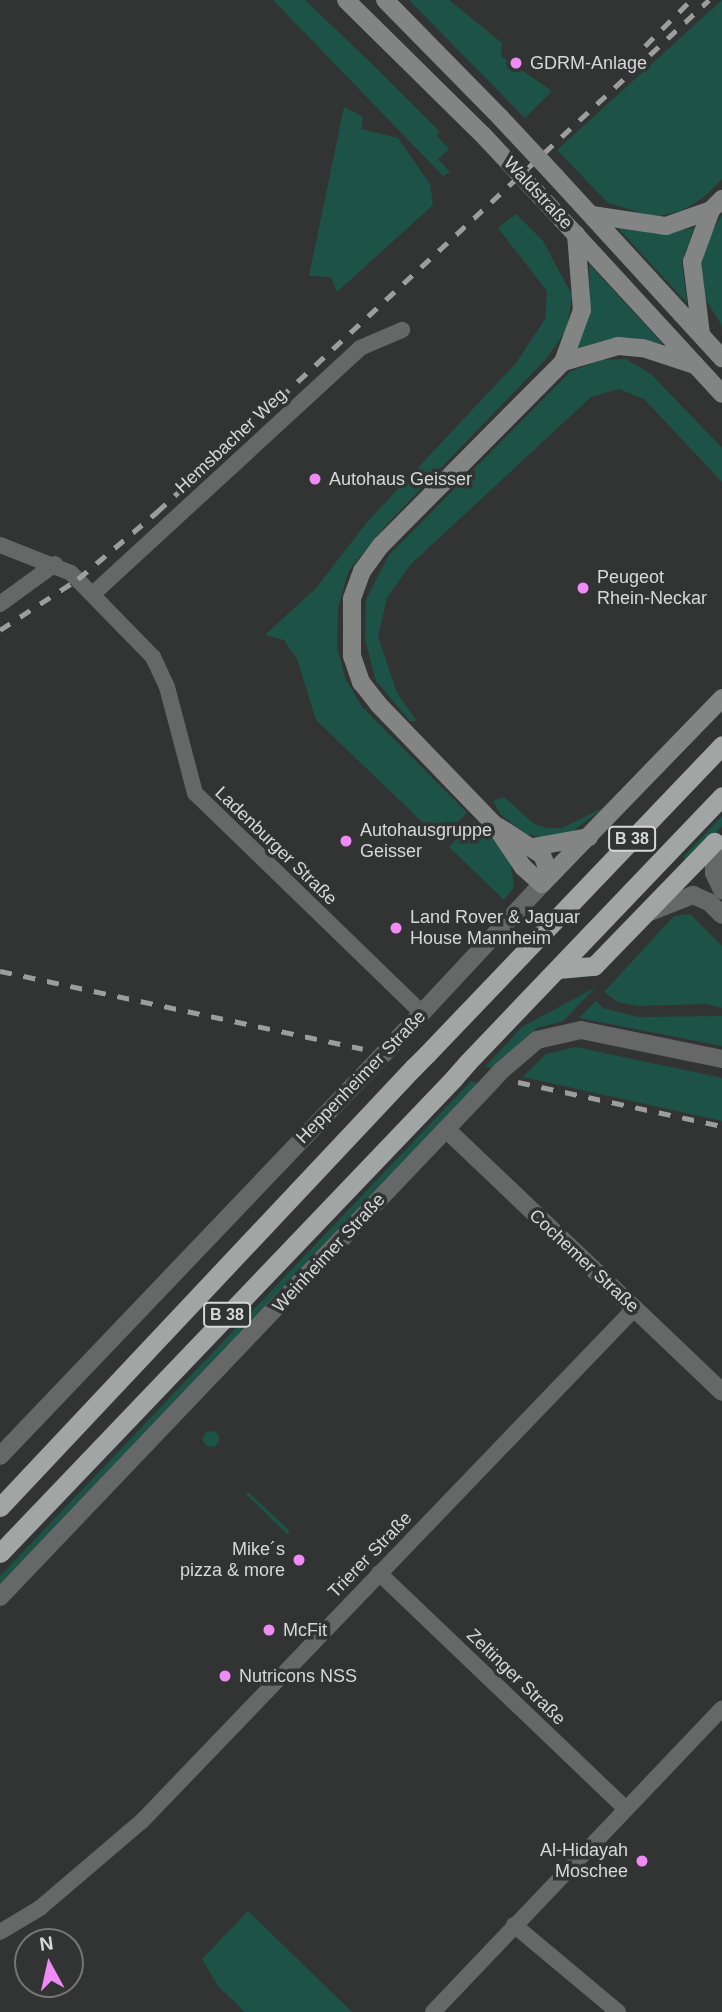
<!DOCTYPE html>
<html>
<head>
<meta charset="utf-8">
<style>
	body { margin:0 }
	#map { position:relative; width:722px; height:2012px; overflow:hidden; background:#313433; font-family:Arial,sans-serif }
	div>[style] { position:absolute }
	.green>* { inset:0; background:#1d5347 }
	.round { border-radius:50% }
	.minor>* { height:16px; margin:-8px; padding:0 8px; transform-origin:8px; border-radius:8px; background:#666867 }
	.tertiary>* { height:18px; margin:-9px; padding:0 9px; transform-origin:9px; border-radius:9px; background:#666867 }
	.secondary>* { height:18px; margin:-9px; padding:0 9px; transform-origin:9px; border-radius:9px; background:#828584 }
	.trunk>* { height:19px; margin:-9.5px; padding:0 9.5px; transform-origin:9.5px; border-radius:9.5px; background:#a1a5a4 }
	.rail>* { height:5px; margin-top:-2.5px; transform-origin:0; background:repeating-linear-gradient(90deg,#9c9e9e 0 12px,transparent 0 24px) }
	.tertiary-bridge>* { height:18px; margin:-9px; padding:0 9px; transform-origin:9px; border-radius:9px; background:#666867 }
	.secondary-bridge>* { height:18px; margin:-9px; padding:0 9px; transform-origin:9px; border-radius:9px; background:#828584 }
	.trunk-bridge>* { height:19px; margin:-9.5px; padding:0 9.5px; transform-origin:9.5px; border-radius:9.5px; background:#a1a5a4 }
	.dots>* { width:19px; height:19px; translate:-50% -50%; box-sizing:border-box; border:4px solid #313433; border-radius:50% }
	span { translate:-50% -50%; white-space:nowrap; text-align:center; line-height:1.15; -webkit-text-stroke:7px #313433; paint-order:stroke }
	.shield-label span { padding:2px 5px; background:#313433; border:2px solid; border-radius:5px; -webkit-text-stroke-width:0 }
	.shield-label { font-size:16px; color:#d7d9d9; font-weight:700 }
	.poi-label { font-size:18px; color:#d7d9d9 }
	.left { translate:0 -50%; text-align:left }
	.right { translate:-100% -50%; text-align:right }
	.street-label { font-size:18px; color:#d7d9d9 }
	.north { position:absolute; left:14px; top:1928px; width:70px; height:70px; box-sizing:border-box; background:#313433; border:2px solid #737675; border-radius:50%; rotate:352deg; font-size:19px; font-weight:700; line-height:28px; text-align:center; color:#d7d9d9 }
	.north::after { content:''; display:block; margin:auto; width:24px; height:32px; background:#f08bf5; clip-path:polygon(50% 0,100% 100%,50% 72%,0 100%) }
</style>
</head>
<body>
<div id="map">
	<div class="green">
		<div style="clip-path:polygon(273px 0,305px 0,372px 64px,440px 132px,436px 135px,449px 149px,438px 159px,450px 172px,443px 176px)"></div>
		<div style="clip-path:polygon(409px 0,449px 0,502px 43px,501px 56px,552px 91px,525px 118px)"></div>
		<div style="clip-path:polygon(722px 0,722px 179px,703px 198px,681px 211px,655px 217px,608px 203px,557px 150px)"></div>
		<div style="clip-path:polygon(344px 107px,363px 117px,361px 129px,398px 138px,430px 184px,433px 205px,337px 292px,331px 277px,309px 276px)"></div>
		<div style="clip-path:polygon(516px 214px,543px 241px,572px 295px,567px 329px,546px 359px,388px 523px,349px 570px,338px 607px,337px 647px,345px 678px,362px 707px,467px 813px,440px 839px,316px 720px,297px 659px,284px 640px,265px 635px,316px 588px,368px 521px,516px 363px,545px 319px,547px 291px,498px 228px)"></div>
		<div style="clip-path:polygon(722px 215px,722px 326px,702px 293px,700px 267px,705px 244px)"></div>
		<div style="clip-path:polygon(615px 225px,654px 234px,694px 228px,682px 262px,687px 303px)"></div>
		<div style="clip-path:polygon(589px 264px,663px 344px,615px 338px,575px 349px,590px 310px)"></div>
		<div style="clip-path:polygon(626px 359px,651px 374px,722px 448px,722px 482px,644px 399px,619px 389px,591px 397px,411px 564px,387px 598px,378px 636px,397px 693px,417px 721px,410px 721px,376px 681px,365px 639px,366px 599px,389px 555px,571px 371px,602px 360px)"></div>
		<div style="clip-path:polygon(504px 797px,534px 824px,547px 828px,562px 828px,605px 807px,572px 832px,544px 838px,526px 834px,500px 814px,493px 801px)"></div>
		<div style="clip-path:polygon(722px 816px,722px 826px,688px 861px,683px 857px)"></div>
		<div style="clip-path:polygon(474px 821px,499px 842px,511px 865px,514px 887px,504px 900px,449px 847px)"></div>
		<div style="clip-path:polygon(690px 914px,722px 946px,722px 1008px,706px 1004px,638px 1006px,618px 1002px,604px 992px,674px 916px)"></div>
		<div style="clip-path:polygon(596px 987px,563px 1021px,537px 1028px,492px 1068px,485px 1067px,522px 1027px)"></div>
		<div style="clip-path:polygon(596px 1001px,603px 1008px,638px 1017px,722px 1016px,722px 1046px,579px 1018px)"></div>
		<div style="clip-path:polygon(576px 1047px,722px 1078px,722px 1121px,523px 1077px,546px 1054px)"></div>
		<div style="clip-path:polygon(471px 1081px,478px 1083px,0 1584px,0 1576px)"></div>
		<div class="round" style="left:203px;top:1431px;width:16px;height:16px"></div>
		<div style="clip-path:polygon(248px 1492px,290px 1531px,287px 1534px,246px 1494px)"></div>
		<div style="clip-path:polygon(248px 1911px,352px 2012px,245px 2012px,218px 1986px,202px 1959px)"></div>
	</div>
	<div class="minor">
		<div style="left:0;top:545px;width:76px;rotate:21.5deg"></div>
		<div style="left:71px;top:573px;width:117px;rotate:45.7deg"></div>
		<div style="left:153px;top:657px;width:33px;rotate:65deg"></div>
		<div style="left:167px;top:687px;width:110px;rotate:75.2deg"></div>
		<div style="left:195px;top:793px;width:316px;rotate:44.1deg"></div>
		<div style="left:94px;top:593px;width:362px;rotate:-42.6deg"></div>
		<div style="left:360px;top:348px;width:46px;rotate:-23.2deg"></div>
		<div style="left:0;top:604px;width:68px;rotate:-36deg"></div>
		<div style="left:379px;top:1573px;width:340px;rotate:43.7deg"></div>
		<div style="left:514px;top:1925px;width:136px;rotate:39.9deg"></div>
		<div style="left:0;top:1932px;width:47px;rotate:-31deg"></div>
		<div style="left:40px;top:1908px;width:134px;rotate:-40.5deg"></div>
		<div style="left:142px;top:1821px;width:711px;rotate:-46.14deg"></div>
		<div style="left:433px;top:2012px;width:419px;rotate:-46.4deg"></div>
	</div>
	<div class="tertiary">
		<div style="left:714px;top:842px;width:31px;rotate:90deg"></div>
		<div style="left:714px;top:873px;width:19px;rotate:65deg"></div>
		<div style="left:645px;top:914px;width:52px;rotate:-21.6deg"></div>
		<div style="left:693px;top:895px;width:17px;rotate:24deg"></div>
		<div style="left:709px;top:902px;width:18px;rotate:45deg"></div>
		<div style="left:391px;top:1046px;width:221px;rotate:-47deg"></div>
		<div style="left:502px;top:1070px;width:46px;rotate:-40.6deg"></div>
		<div style="left:537px;top:1040px;width:45px;rotate:-12.8deg"></div>
		<div style="left:581px;top:1030px;width:144px;rotate:11.6deg"></div>
		<div style="left:446px;top:1129px;width:381px;rotate:43.6deg"></div>
		<div style="left:0;top:1456px;width:546px;rotate:-46.34deg"></div>
		<div style="left:0;top:1597px;width:707px;rotate:-46.37deg"></div>
	</div>
	<div class="secondary">
		<div style="left:346px;top:0;width:192px;rotate:44.6deg"></div>
		<div style="left:385px;top:0;width:164px;rotate:45.5deg"></div>
		<div style="left:556px;top:177px;width:246px;rotate:47.5deg"></div>
		<div style="left:542px;top:198px;width:266px;rotate:47.4deg"></div>
		<div style="left:592px;top:215px;width:75px;rotate:8.5deg"></div>
		<div style="left:666px;top:226px;width:48px;rotate:-19.6deg"></div>
		<div style="left:576px;top:234px;width:76px;rotate:85.5deg"></div>
		<div style="left:582px;top:310px;width:55px;rotate:110.1deg"></div>
		<div style="left:563px;top:362px;width:258px;rotate:134.8deg"></div>
		<div style="left:381px;top:545px;width:32px;rotate:126deg"></div>
		<div style="left:362px;top:571px;width:30px;rotate:110deg"></div>
		<div style="left:352px;top:599px;width:57px;rotate:90deg"></div>
		<div style="left:352px;top:656px;width:28px;rotate:71deg"></div>
		<div style="left:361px;top:682px;width:28px;rotate:52deg"></div>
		<div style="left:378px;top:704px;width:167px;rotate:46deg"></div>
		<div style="left:494px;top:824px;width:52px;rotate:56deg"></div>
		<div style="left:523px;top:867px;width:25px;rotate:42deg"></div>
		<div style="left:542px;top:884px;width:259px;rotate:-45.9deg"></div>
		<div style="left:701px;top:334px;width:73px;rotate:-97.1deg"></div>
		<div style="left:692px;top:262px;width:55px;rotate:-69.9deg"></div>
		<div style="left:711px;top:210px;width:16px;rotate:-45deg"></div>
		<div style="left:563px;top:362px;width:57px;rotate:-16.2deg"></div>
		<div style="left:618px;top:346px;width:25px;rotate:5deg"></div>
		<div style="left:643px;top:348px;width:55px;rotate:18.1deg"></div>
		<div style="left:499px;top:827px;width:51px;rotate:33.1deg"></div>
		<div style="left:542px;top:855px;width:22px;rotate:68deg"></div>
		<div style="left:533px;top:847px;width:57px;rotate:-10.1deg"></div>
	</div>
	<div class="trunk">
		<div style="left:558px;top:969px;width:36px;rotate:-5deg"></div>
		<div style="left:594px;top:966px;width:173px;rotate:-45.9deg"></div>
		<div style="left:427px;top:1054px;width:427px;rotate:-46.3deg"></div>
		<div style="left:467px;top:1063px;width:369px;rotate:-46.3deg"></div>
		<div style="left:0;top:1507px;width:603px;rotate:-46.75deg"></div>
		<div style="left:0;top:1553px;width:657px;rotate:-46.29deg"></div>
	</div>
	<div class="rail">
		<div style="left:645px;top:46px;width:65px;rotate:-45deg"></div>
		<div style="left:0;top:630px;width:93px;rotate:-33.2deg"></div>
		<div style="left:78px;top:579px;width:104px;rotate:-40.3deg"></div>
		<div style="left:157px;top:512px;width:753px;rotate:-42.85deg"></div>
		<div style="left:0;top:971px;width:371px;rotate:12.1deg"></div>
		<div style="left:518px;top:1082px;width:209px;rotate:12.2deg"></div>
	</div>
	<div class="tertiary-bridge">
		<div style="left:377px;top:1061px;width:21px;rotate:-47deg"></div>
		<div style="left:488px;top:1085px;width:21px;rotate:-47deg"></div>
	</div>
	<div class="secondary-bridge">
		<div style="left:500px;top:117px;width:82px;rotate:47deg"></div>
		<div style="left:483px;top:135px;width:86px;rotate:46.9deg"></div>
	</div>
	<div class="trunk-bridge">
		<div style="left:413px;top:1068px;width:20px;rotate:-45deg"></div>
		<div style="left:454px;top:1078px;width:20px;rotate:-49deg"></div>
	</div>
	<div class="dots">
		<div style="left:516px;top:63px;background:#f08bf5"></div>
		<div style="left:315px;top:479px;background:#f08bf5"></div>
		<div style="left:583px;top:588px;background:#f08bf5"></div>
		<div style="left:346px;top:841px;background:#f08bf5"></div>
		<div style="left:396px;top:928px;background:#f08bf5"></div>
		<div style="left:299px;top:1560px;background:#f08bf5"></div>
		<div style="left:269px;top:1630px;background:#f08bf5"></div>
		<div style="left:225px;top:1676px;background:#f08bf5"></div>
		<div style="left:642px;top:1861px;background:#f08bf5"></div>
	</div>
	<div class="shield-label">
		<span style="left:632px;top:839px">B 38</span>
		<span style="left:227px;top:1315px">B 38</span>
	</div>
	<div class="poi-label">
		<span class="left" style="left:530px;top:63px">GDRM-Anlage</span>
		<span class="left" style="left:329px;top:479px">Autohaus Geisser</span>
		<span class="left" style="left:597px;top:588px">Peugeot<br>Rhein-Neckar</span>
		<span class="left" style="left:360px;top:841px">Autohausgruppe<br>Geisser</span>
		<span class="left" style="left:410px;top:928px">Land Rover &amp; Jaguar<br>House Mannheim</span>
		<span class="right" style="left:285px;top:1560px">Mike´s<br>pizza &amp; more</span>
		<span class="left" style="left:283px;top:1630px">McFit</span>
		<span class="left" style="left:239px;top:1676px">Nutricons NSS</span>
		<span class="right" style="left:628px;top:1861px">Al-Hidayah<br>Moschee</span>
	</div>
	<div class="street-label">
		<span style="left:538px;top:193px;rotate:47deg">Waldstraße</span>
		<span style="left:231px;top:441px;rotate:-43deg">Hemsbacher Weg</span>
		<span style="left:276px;top:846px;rotate:44deg">Ladenburger Straße</span>
		<span style="left:361px;top:1077px;rotate:-46deg">Heppenheimer Straße</span>
		<span style="left:329px;top:1253px;rotate:-47deg">Weinheimer Straße</span>
		<span style="left:584px;top:1261px;rotate:43deg">Cochemer Straße</span>
		<span style="left:370px;top:1555px;rotate:-46deg">Trierer Straße</span>
		<span style="left:516px;top:1677px;rotate:44deg">Zeltinger Straße</span>
	</div>
	<div class="north">N</div>
</div>
</body>
</html>
